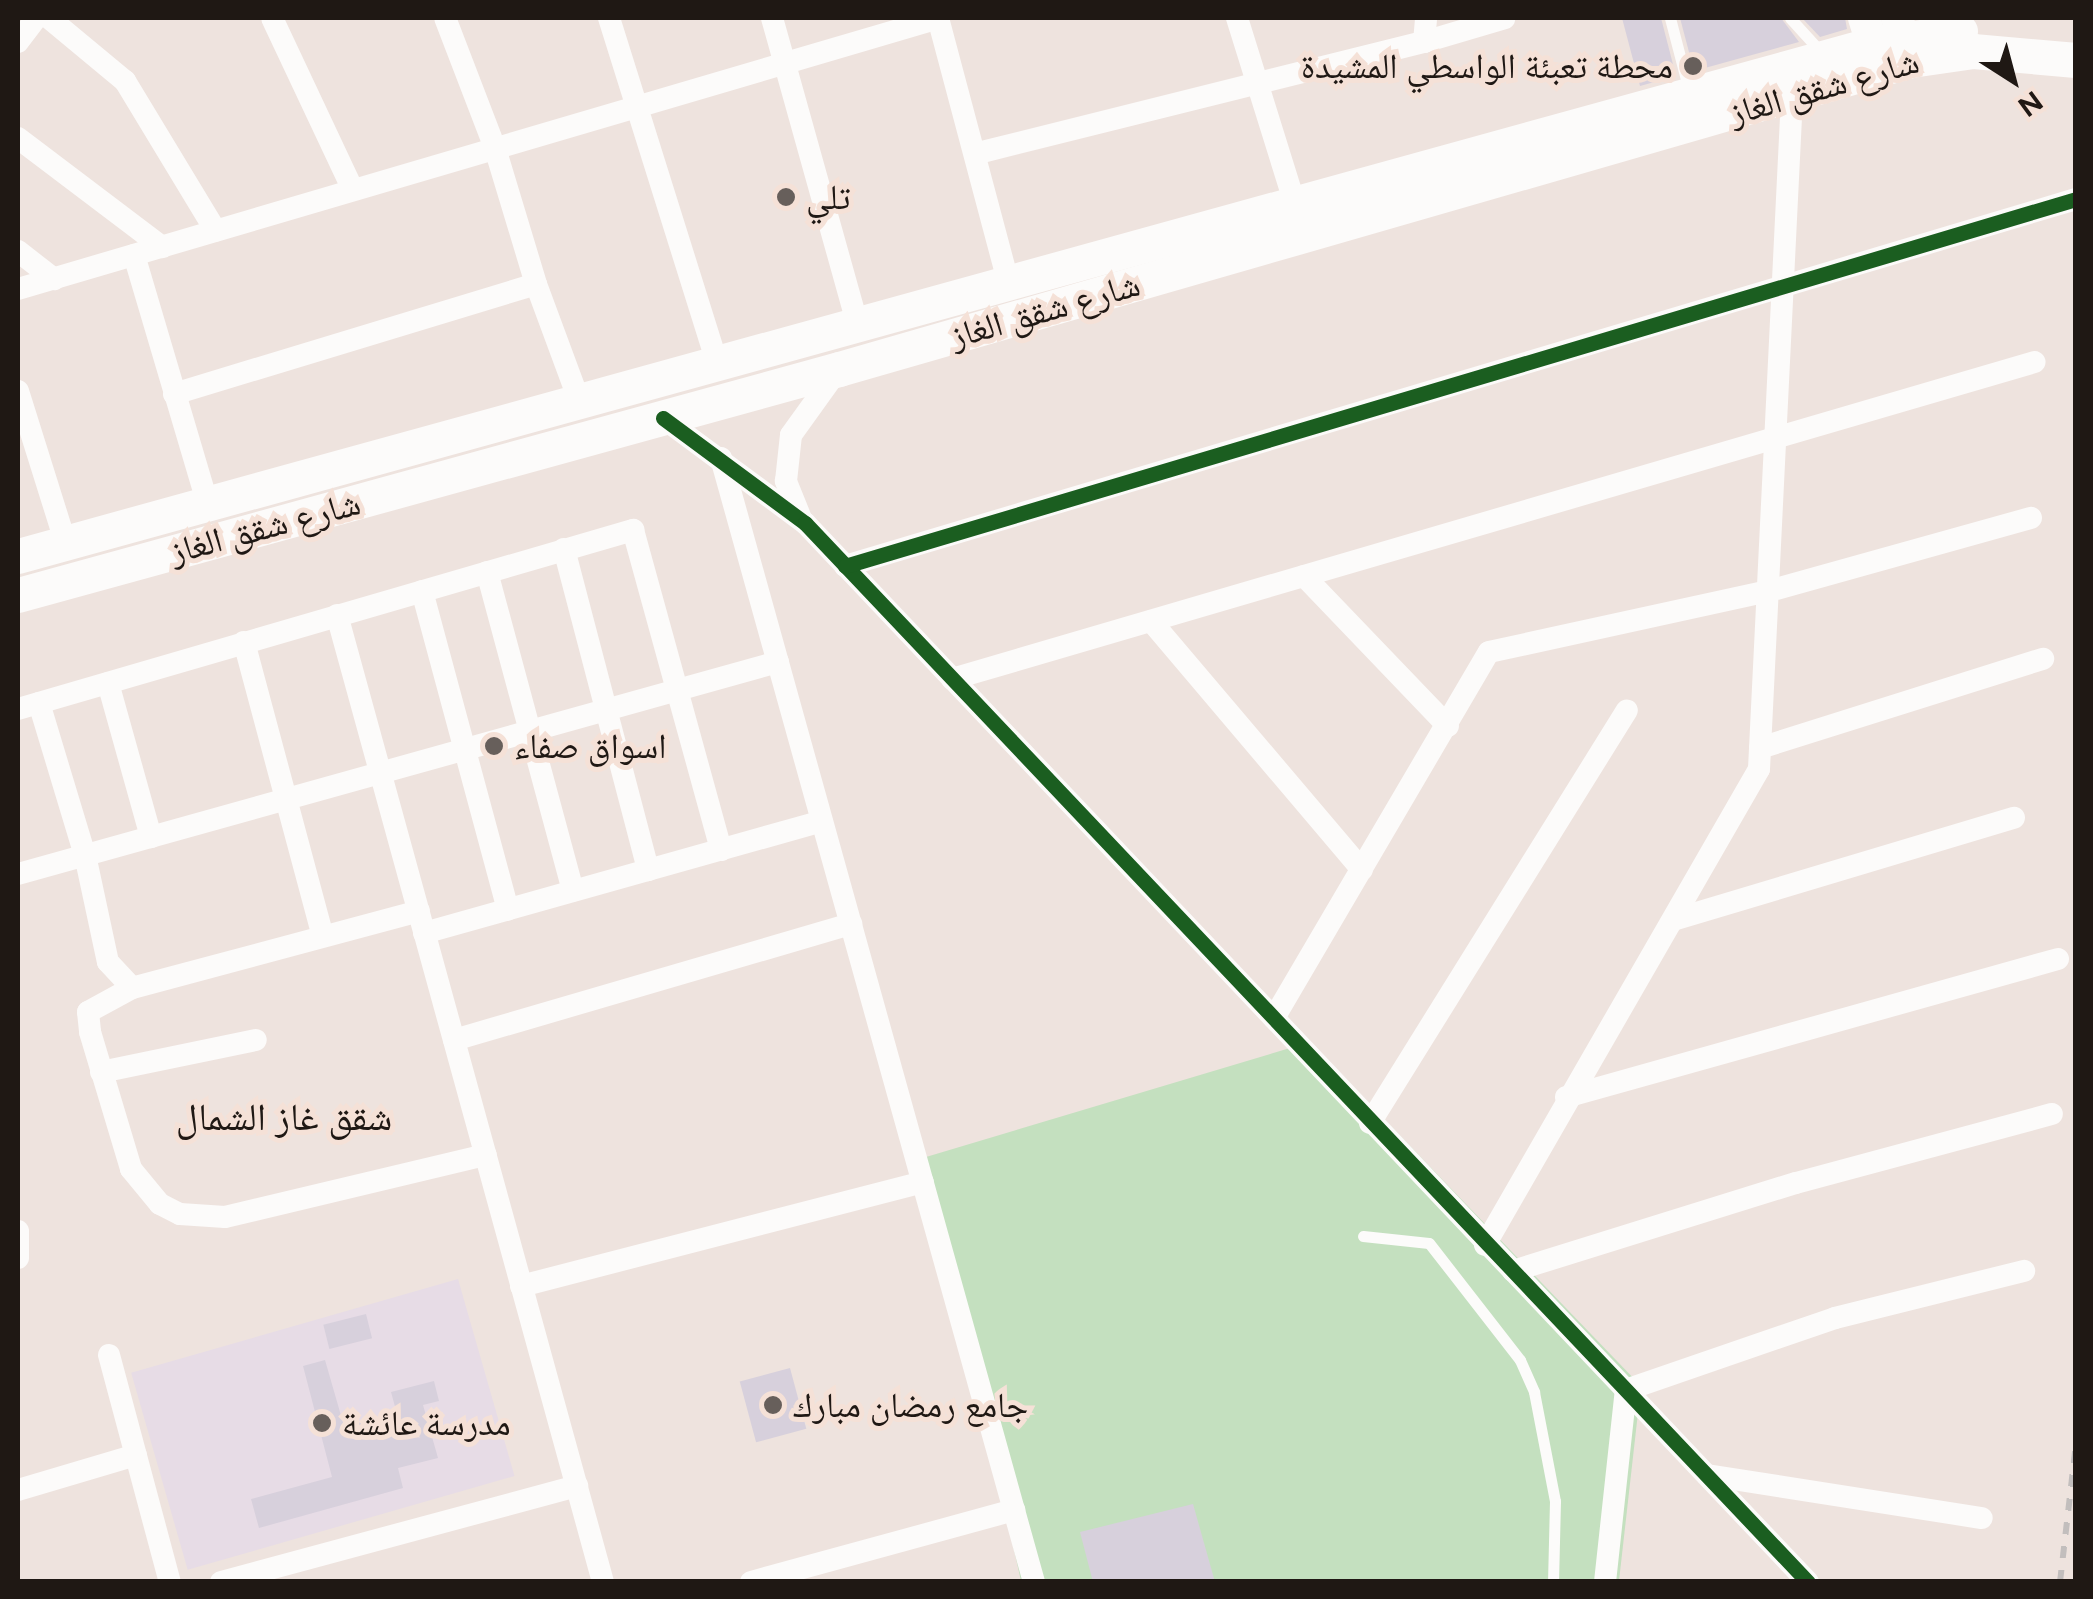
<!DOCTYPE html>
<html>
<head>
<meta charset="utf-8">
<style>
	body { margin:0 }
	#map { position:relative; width:2093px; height:1599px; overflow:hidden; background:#eee3de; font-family:Figtree,"Noto Naskh Arabic",sans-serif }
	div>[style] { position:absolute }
	.education>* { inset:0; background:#e7dce6; transform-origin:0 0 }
	.green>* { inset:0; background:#c4e0bf }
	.building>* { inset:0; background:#d7d0dc; transform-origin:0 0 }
	.lane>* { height:11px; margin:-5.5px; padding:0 5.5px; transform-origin:5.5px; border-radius:5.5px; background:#fcfbfa }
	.street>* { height:22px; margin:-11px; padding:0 11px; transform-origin:11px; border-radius:11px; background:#fcfbfa }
	.secondary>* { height:32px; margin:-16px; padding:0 16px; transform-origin:16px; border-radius:16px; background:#fcfbfa }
	.primary>* { height:35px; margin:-17.5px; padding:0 17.5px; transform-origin:17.5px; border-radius:17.5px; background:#fcfbfa }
	.rail>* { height:6px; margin-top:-3px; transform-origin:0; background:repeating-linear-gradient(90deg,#c2bebd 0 12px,transparent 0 24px) }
	.cycleway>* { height:15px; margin:-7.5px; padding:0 7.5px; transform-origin:7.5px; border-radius:7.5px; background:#1b5e20 }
	.dots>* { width:28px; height:28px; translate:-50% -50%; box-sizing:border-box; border:5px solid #f5e1d7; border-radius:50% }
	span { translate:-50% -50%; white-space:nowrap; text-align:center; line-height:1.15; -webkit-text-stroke:10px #f5e1d7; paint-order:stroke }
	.poi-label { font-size:35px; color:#1f1814 }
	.right { translate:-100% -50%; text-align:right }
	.left { translate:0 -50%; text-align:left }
	.street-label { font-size:35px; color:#1f1814 }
	.neighbourhood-label { font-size:38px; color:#1f1814 }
	.frame { position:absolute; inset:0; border:20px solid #1f1814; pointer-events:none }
	.north { position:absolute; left:1963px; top:30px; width:100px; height:100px; -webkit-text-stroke:8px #f5e1d7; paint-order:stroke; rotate:144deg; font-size:28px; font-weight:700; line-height:40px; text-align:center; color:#1f1814 }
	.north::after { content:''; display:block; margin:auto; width:35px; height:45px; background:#1f1814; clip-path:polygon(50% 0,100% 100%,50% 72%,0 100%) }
</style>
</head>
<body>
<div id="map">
	<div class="education">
		<div style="left:458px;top:1279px;width:205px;height:340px;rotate:74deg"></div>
	</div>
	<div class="green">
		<div style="clip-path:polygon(1310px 1042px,1641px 1386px,1619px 1581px,1021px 1581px,926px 1157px)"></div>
	</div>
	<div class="building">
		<div style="clip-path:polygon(1622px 18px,1661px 18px,1676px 76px,1640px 86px)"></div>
		<div style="clip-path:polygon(1680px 18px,1781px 18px,1799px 42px,1694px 71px)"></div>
		<div style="clip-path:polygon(1802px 18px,1845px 18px,1847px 29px,1820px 37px)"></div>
		<div style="left:366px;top:1314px;width:25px;height:44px;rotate:76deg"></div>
		<div style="clip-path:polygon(325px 1360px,344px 1426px,397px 1414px,391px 1392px,434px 1381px,439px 1401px,423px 1405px,438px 1458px,398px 1468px,403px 1488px,259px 1528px,251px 1499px,332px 1477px,303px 1366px)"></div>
		<div style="left:790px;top:1368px;width:63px;height:52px;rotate:75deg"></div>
		<div style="clip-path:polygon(1193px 1504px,1215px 1582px,1093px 1582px,1080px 1532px)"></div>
	</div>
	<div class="lane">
		<div style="left:1670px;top:18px;width:75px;rotate:75.4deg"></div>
		<div style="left:1790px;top:18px;width:45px;rotate:47.7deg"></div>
		<div style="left:1363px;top:1236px;width:66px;rotate:6.1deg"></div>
		<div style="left:1429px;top:1243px;width:148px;rotate:52.1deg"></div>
		<div style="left:1520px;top:1360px;width:35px;rotate:66deg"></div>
		<div style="left:1534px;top:1392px;width:111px;rotate:79.1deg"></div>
		<div style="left:1555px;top:1501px;width:81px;rotate:91.4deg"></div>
	</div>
	<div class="street">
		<div style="left:49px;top:18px;width:99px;rotate:39.7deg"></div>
		<div style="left:125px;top:81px;width:175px;rotate:58.8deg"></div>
		<div style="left:272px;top:18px;width:190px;rotate:64.8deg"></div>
		<div style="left:609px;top:18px;width:364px;rotate:72.6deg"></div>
		<div style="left:772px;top:18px;width:321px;rotate:74.4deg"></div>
		<div style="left:938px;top:18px;width:276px;rotate:75.1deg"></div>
		<div style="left:1237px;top:18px;width:198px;rotate:72.7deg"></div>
		<div style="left:18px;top:42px;width:30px;rotate:-53deg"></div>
		<div style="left:1424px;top:42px;width:84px;rotate:-16.5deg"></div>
		<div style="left:18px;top:138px;width:181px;rotate:37.1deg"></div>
		<div style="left:978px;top:153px;width:460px;rotate:-14deg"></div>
		<div style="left:1424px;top:42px;width:24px;rotate:-85deg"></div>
		<div style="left:18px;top:251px;width:46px;rotate:37.9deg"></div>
		<div style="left:134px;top:255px;width:261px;rotate:73.5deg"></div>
		<div style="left:536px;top:284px;width:127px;rotate:69.7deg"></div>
		<div style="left:18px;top:289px;width:960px;rotate:-16.4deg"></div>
		<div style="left:18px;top:391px;width:160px;rotate:72.6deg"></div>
		<div style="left:174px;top:394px;width:378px;rotate:-16.9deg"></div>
		<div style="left:536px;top:284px;width:142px;rotate:-106.8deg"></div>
		<div style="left:495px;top:148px;width:139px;rotate:-111deg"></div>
		<div style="left:663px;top:418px;width:177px;rotate:36.5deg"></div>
		<div style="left:805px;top:523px;width:1459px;rotate:46.56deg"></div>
		<div style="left:721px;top:458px;width:1167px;rotate:74.44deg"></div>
		<div style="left:800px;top:516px;width:38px;rotate:-112deg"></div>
		<div style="left:786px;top:481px;width:46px;rotate:-83.8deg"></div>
		<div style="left:791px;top:435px;width:79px;rotate:-54.3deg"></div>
		<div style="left:564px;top:549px;width:332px;rotate:75.3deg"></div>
		<div style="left:845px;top:566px;width:1285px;rotate:-16.6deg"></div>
		<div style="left:487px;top:572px;width:330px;rotate:74.9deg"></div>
		<div style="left:1304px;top:576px;width:208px;rotate:46.2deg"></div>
		<div style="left:422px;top:591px;width:330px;rotate:74.9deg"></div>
		<div style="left:337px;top:615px;width:1003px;rotate:74.62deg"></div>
		<div style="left:1151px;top:621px;width:326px;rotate:49.7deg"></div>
		<div style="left:244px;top:642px;width:302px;rotate:75deg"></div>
		<div style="left:952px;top:679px;width:1128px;rotate:-16.32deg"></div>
		<div style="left:108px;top:683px;width:160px;rotate:74.4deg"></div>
		<div style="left:39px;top:703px;width:159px;rotate:73.2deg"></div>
		<div style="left:85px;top:855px;width:109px;rotate:77.9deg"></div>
		<div style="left:108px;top:962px;width:35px;rotate:47deg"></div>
		<div style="left:132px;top:988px;width:297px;rotate:-15deg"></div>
		<div style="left:18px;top:709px;width:641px;rotate:-16.23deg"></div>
		<div style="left:633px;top:530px;width:332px;rotate:74.6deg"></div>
		<div style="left:1760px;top:748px;width:297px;rotate:-17.5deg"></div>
		<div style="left:18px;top:874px;width:789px;rotate:-15.59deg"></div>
		<div style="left:1673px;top:920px;width:356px;rotate:-16.7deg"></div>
		<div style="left:424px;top:933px;width:413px;rotate:-15.7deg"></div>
		<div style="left:132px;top:988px;width:50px;rotate:151.4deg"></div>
		<div style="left:88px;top:1012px;width:20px;rotate:84deg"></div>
		<div style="left:90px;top:1032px;width:143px;rotate:73.3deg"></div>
		<div style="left:131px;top:1169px;width:45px;rotate:50.4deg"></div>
		<div style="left:160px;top:1204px;width:22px;rotate:27deg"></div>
		<div style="left:180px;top:1214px;width:45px;rotate:3.8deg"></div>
		<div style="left:225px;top:1217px;width:268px;rotate:-13.4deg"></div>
		<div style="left:1274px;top:1018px;width:424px;rotate:-59.6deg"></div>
		<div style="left:1489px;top:652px;width:287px;rotate:-12.3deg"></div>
		<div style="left:1769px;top:591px;width:272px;rotate:-15.6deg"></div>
		<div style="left:454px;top:1040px;width:414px;rotate:-16.3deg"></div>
		<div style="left:101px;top:1072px;width:158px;rotate:-11.7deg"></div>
		<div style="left:1566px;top:1097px;width:511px;rotate:-15.67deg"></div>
		<div style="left:1370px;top:1123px;width:486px;rotate:-58.1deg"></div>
		<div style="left:18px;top:1231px;width:27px;rotate:90deg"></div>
		<div style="left:1485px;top:1245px;width:549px;rotate:-60.07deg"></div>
		<div style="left:1759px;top:769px;width:674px;rotate:-87.19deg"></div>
		<div style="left:1513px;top:1271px;width:296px;rotate:-17.3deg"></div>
		<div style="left:1796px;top:1183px;width:265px;rotate:-15.1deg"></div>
		<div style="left:521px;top:1286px;width:415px;rotate:-14.5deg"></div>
		<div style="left:109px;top:1355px;width:235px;rotate:75deg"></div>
		<div style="left:1707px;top:1475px;width:278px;rotate:8.9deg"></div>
		<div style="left:18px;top:1490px;width:123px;rotate:-16.5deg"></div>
		<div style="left:221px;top:1582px;width:369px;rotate:-15.1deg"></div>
		<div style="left:751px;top:1582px;width:273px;rotate:-15.3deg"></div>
		<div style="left:1605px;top:1582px;width:193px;rotate:-83.8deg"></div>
		<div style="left:1626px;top:1390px;width:221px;rotate:-19deg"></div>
		<div style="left:1835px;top:1318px;width:195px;rotate:-14deg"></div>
	</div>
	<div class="secondary">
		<div style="left:1864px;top:18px;width:53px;rotate:72.6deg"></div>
		<div style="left:1897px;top:18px;width:44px;rotate:71.6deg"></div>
	</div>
	<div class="primary">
		<div style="left:18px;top:556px;width:1924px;rotate:-15.43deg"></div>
		<div style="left:1873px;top:44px;width:88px;rotate:-8.5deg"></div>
		<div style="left:18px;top:595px;width:852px;rotate:-15.39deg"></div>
		<div style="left:839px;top:369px;width:1116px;rotate:-16.08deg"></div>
		<div style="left:1911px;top:60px;width:63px;rotate:-8.3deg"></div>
		<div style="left:1973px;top:51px;width:103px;rotate:5deg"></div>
	</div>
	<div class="rail">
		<div style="left:2060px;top:1582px;width:140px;rotate:-83.4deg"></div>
	</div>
	<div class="cycleway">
		<div style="left:663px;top:418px;width:177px;rotate:36.5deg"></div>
		<div style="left:805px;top:523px;width:1459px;rotate:46.56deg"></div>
		<div style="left:845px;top:566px;width:1285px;rotate:-16.6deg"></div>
	</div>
	<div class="dots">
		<div style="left:1693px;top:66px;background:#675f5b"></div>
		<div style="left:786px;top:197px;background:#675f5b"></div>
		<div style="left:494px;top:746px;background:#675f5b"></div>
		<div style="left:773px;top:1405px;background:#675f5b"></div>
		<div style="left:322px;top:1423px;background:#675f5b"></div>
	</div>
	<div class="poi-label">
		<span class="right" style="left:1673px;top:66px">محطة تعبئة الواسطي المشيدة</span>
		<span class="left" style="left:806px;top:197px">تلي</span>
		<span class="left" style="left:514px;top:746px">اسواق صفاء</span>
		<span class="left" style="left:793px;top:1405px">جامع رمضان مبارك</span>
		<span class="left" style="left:342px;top:1423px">مدرسة عائشة</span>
	</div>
	<div class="street-label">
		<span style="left:1824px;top:87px;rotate:-16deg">شارع شقق الغاز</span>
		<span style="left:1045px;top:310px;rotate:-16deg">شارع شقق الغاز</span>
		<span style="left:265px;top:527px;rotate:-15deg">شارع شقق الغاز</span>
	</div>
	<div class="neighbourhood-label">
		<span style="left:284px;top:1118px">شقق غاز الشمال</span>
	</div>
	<div class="frame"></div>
	<div class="north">N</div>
</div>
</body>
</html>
